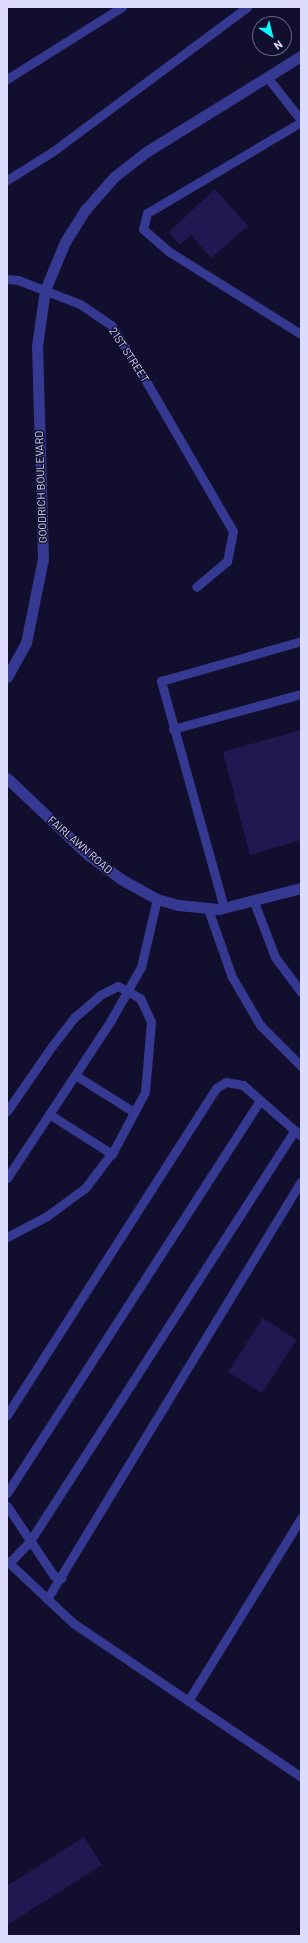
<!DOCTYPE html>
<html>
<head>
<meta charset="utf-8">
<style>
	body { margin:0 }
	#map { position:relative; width:308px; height:1943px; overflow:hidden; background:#120f2e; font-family:Barlow,sans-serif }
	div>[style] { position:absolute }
	.building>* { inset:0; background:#201951; transform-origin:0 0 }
	.service>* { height:9px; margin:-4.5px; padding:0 4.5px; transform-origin:4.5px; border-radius:4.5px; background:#363991 }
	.minor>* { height:11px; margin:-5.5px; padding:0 5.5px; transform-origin:5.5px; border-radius:5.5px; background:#363991 }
	.tertiary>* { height:11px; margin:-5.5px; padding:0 5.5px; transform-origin:5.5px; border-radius:5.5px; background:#363991 }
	span { translate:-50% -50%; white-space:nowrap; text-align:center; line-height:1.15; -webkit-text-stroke:3px #120f2e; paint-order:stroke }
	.street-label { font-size:11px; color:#dddcff }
	.frame { position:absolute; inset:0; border:8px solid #dddcff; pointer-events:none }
	.north { position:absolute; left:252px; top:16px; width:40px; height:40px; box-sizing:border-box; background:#120f2e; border:1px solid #636182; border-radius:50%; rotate:145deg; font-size:11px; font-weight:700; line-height:16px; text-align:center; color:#dddcff }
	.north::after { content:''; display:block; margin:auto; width:14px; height:18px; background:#08f9ff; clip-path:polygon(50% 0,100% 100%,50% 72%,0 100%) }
</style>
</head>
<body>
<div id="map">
	<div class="building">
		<div style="clip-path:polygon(215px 189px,248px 226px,211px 258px,191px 235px,180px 245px,169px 232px)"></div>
		<div style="clip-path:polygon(301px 730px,301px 840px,250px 855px,223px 752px)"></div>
		<div style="left:263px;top:1318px;width:40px;height:64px;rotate:33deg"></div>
		<div style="clip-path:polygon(84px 1837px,102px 1865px,7px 1925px,7px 1886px)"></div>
	</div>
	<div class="service">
		<div style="left:267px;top:77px;width:55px;rotate:51.7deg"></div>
		<div style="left:7px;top:79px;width:136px;rotate:-32.1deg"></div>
		<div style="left:301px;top:122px;width:179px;rotate:149.4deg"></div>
		<div style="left:147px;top:213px;width:16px;rotate:104deg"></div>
		<div style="left:143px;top:229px;width:33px;rotate:41deg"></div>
		<div style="left:168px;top:251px;width:157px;rotate:32deg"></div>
		<div style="left:7px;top:180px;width:53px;rotate:-31.9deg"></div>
		<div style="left:52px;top:152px;width:243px;rotate:-36.6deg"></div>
		<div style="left:7px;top:279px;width:11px;rotate:5deg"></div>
		<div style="left:18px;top:280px;width:66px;rotate:21.2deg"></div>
		<div style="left:80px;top:304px;width:37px;rotate:34deg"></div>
		<div style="left:111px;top:325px;width:60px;rotate:57.9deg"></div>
		<div style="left:143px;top:376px;width:179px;rotate:59.9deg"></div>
		<div style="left:233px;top:531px;width:31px;rotate:101deg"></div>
		<div style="left:227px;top:561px;width:40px;rotate:140deg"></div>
		<div style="left:173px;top:729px;width:133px;rotate:-15.3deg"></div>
		<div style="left:254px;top:902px;width:59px;rotate:69.1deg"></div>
		<div style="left:275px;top:957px;width:44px;rotate:53.4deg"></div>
		<div style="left:224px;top:908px;width:236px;rotate:-105.5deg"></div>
		<div style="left:161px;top:681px;width:146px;rotate:-15.9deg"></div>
		<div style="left:208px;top:909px;width:72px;rotate:70.6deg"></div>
		<div style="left:232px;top:977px;width:56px;rotate:59.7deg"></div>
		<div style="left:260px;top:1025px;width:58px;rotate:45deg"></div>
		<div style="left:75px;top:1075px;width:70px;rotate:32.1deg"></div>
		<div style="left:7px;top:1111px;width:79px;rotate:-55.3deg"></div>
		<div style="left:52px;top:1046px;width:37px;rotate:-52deg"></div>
		<div style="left:75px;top:1017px;width:33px;rotate:-41deg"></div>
		<div style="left:100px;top:995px;width:20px;rotate:-27deg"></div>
		<div style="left:118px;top:986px;width:25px;rotate:29deg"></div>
		<div style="left:140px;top:998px;width:26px;rotate:65deg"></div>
		<div style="left:151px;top:1022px;width:70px;rotate:94.9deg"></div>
		<div style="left:145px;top:1092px;width:66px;rotate:118.1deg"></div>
		<div style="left:114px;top:1150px;width:48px;rotate:127.3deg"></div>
		<div style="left:85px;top:1188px;width:47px;rotate:143.6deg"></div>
		<div style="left:47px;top:1216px;width:45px;rotate:152.3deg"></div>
		<div style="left:49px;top:1114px;width:75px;rotate:32.4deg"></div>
		<div style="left:7px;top:1178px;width:189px;rotate:-56.6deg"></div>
		<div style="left:111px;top:1020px;width:61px;rotate:-60.5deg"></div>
		<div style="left:141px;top:967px;width:70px;rotate:-76.8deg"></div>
		<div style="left:7px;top:1415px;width:388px;rotate:-57.4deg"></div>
		<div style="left:216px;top:1088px;width:12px;rotate:-31deg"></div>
		<div style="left:226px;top:1082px;width:17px;rotate:10deg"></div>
		<div style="left:243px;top:1085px;width:77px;rotate:41.3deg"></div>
		<div style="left:7px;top:1493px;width:467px;rotate:-57.2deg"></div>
		<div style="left:7px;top:1506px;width:84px;rotate:56.1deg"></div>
		<div style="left:54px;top:1576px;width:8px;rotate:14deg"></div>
		<div style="left:7px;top:1561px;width:91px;rotate:43.2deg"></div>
		<div style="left:73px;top:1623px;width:275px;rotate:34deg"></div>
		<div style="left:9px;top:1563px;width:30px;rotate:-46deg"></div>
		<div style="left:30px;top:1541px;width:489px;rotate:-57.2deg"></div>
		<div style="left:47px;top:1599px;width:488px;rotate:-58.7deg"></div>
		<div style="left:188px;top:1701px;width:215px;rotate:-58.3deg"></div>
	</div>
	<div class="minor">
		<div style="left:7px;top:778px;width:110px;rotate:43.5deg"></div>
		<div style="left:87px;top:854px;width:42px;rotate:36.3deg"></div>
		<div style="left:121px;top:879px;width:41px;rotate:29.1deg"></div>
		<div style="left:157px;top:899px;width:22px;rotate:16deg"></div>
		<div style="left:178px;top:905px;width:41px;rotate:5.6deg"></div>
		<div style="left:219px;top:909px;width:85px;rotate:-14.4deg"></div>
	</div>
	<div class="tertiary">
		<div style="left:7px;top:677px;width:39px;rotate:-61deg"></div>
		<div style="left:26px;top:643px;width:86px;rotate:-78.6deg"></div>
		<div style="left:43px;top:559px;width:213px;rotate:-91.6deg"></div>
		<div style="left:37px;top:346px;width:57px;rotate:-81.9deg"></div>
		<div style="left:45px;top:290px;width:52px;rotate:-67.4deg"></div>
		<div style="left:65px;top:242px;width:39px;rotate:-58deg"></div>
		<div style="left:86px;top:209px;width:43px;rotate:-48.8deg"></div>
		<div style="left:114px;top:177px;width:41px;rotate:-38deg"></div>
		<div style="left:146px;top:152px;width:182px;rotate:-31.8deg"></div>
	</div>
	<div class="street-label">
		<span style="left:129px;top:355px;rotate:57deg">21ST STREET</span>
		<span style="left:41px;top:487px;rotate:-92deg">GOODRICH BOULEVARD</span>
		<span style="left:80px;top:845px;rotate:41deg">FAIRLAWN ROAD</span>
	</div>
	<div class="frame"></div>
	<div class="north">N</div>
</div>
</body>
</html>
